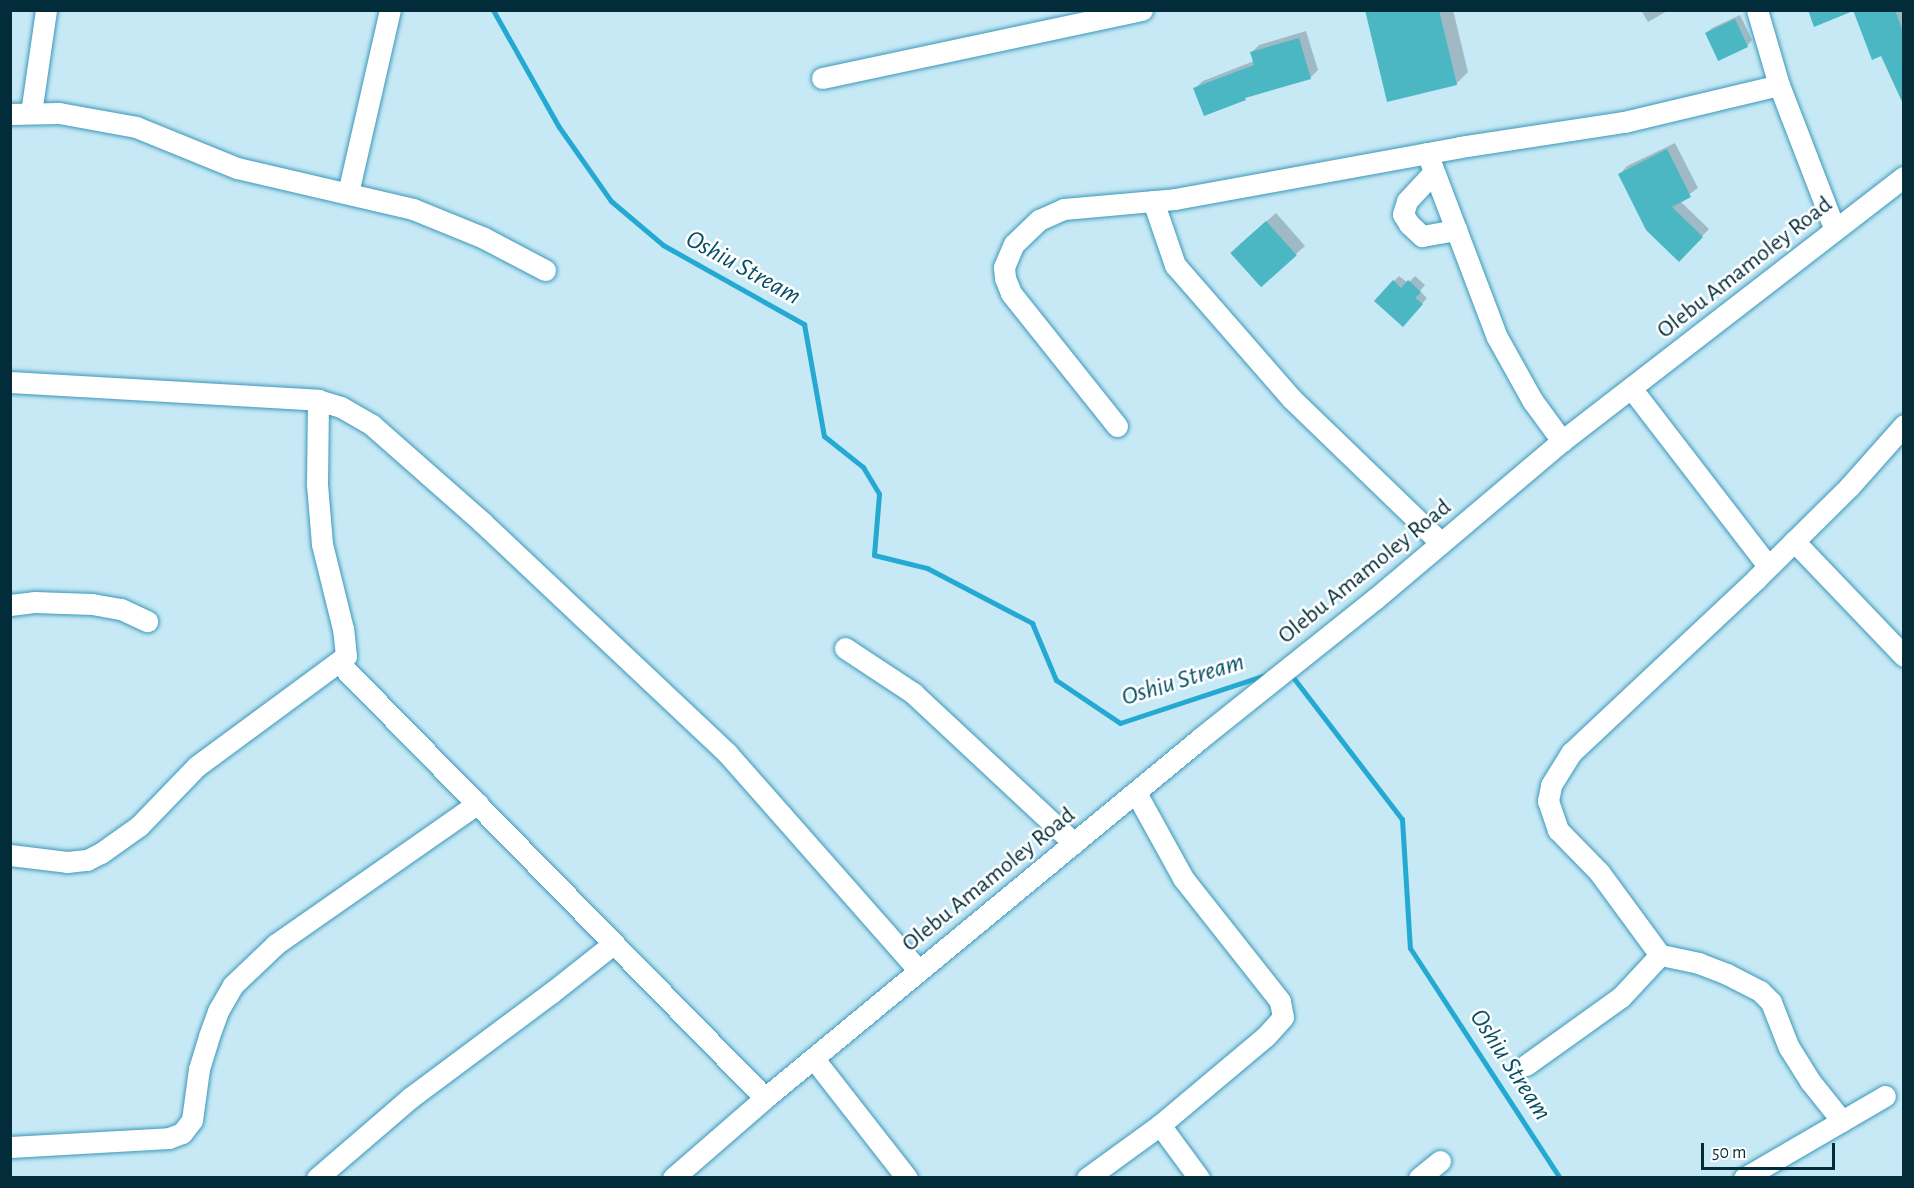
<!DOCTYPE html>
<html>
<head>
<meta charset="utf-8">
<style>
	body { margin:0 }
	#map { position:relative; width:1914px; height:1188px; overflow:hidden; background:#c7e9f6; font-family:"Alegreya Sans",sans-serif }
	div>[style] { position:absolute }
	.shadow>* { inset:0; background:#0003 }
	.stream>* { height:5px; margin:-2.5px; padding:0 2.5px; transform-origin:2.5px; border-radius:2.5px; background:#24a9d2 }
	.building>* { inset:0; background:#4ab7c3; transform-origin:0 0 }
	.roads { filter:drop-shadow(0 0 2px #3b98b9) drop-shadow(0 0 2px #3b98b9) }
	.minor>* { height:21px; margin:-10.5px; padding:0 10.5px; transform-origin:10.5px; border-radius:10.5px; background:#fff }
	span { translate:-50% -50%; white-space:nowrap; text-align:center; line-height:1.15; -webkit-text-stroke:5px #fff; paint-order:stroke }
	.street-label { font-size:24px; color:#022c39 }
	.water-label { font-size:26px; color:#074f65; font-style:italic }
	.frame { position:absolute; inset:0; border:12px solid #022c39; pointer-events:none }
	.scale { position:absolute; left:1701px; top:1143px; width:134px; height:27px; box-sizing:border-box; border:3px solid #022c39; border-top:0; padding-left:8px; font-size:18px; line-height:21px; white-space:nowrap; color:#022c39; -webkit-text-stroke:4px #fff; paint-order:stroke }
</style>
</head>
<body>
<div id="map">
	<div class="shadow">
		<div style="clip-path:polygon(1367px 10px,1453px 10px,1468px 72px,1456px 84px)"></div>
		<div style="clip-path:polygon(1641px 10px,1669px 10px,1648px 22px)"></div>
		<div style="clip-path:polygon(1855px 10px,1904px 10px,1904px 97px,1881px 54px)"></div>
		<div style="clip-path:polygon(1740px 15px,1752px 40px,1747px 46px,1706px 33px,1712px 28px)"></div>
		<div style="clip-path:polygon(1306px 31px,1318px 70px,1310px 78px,1245px 98px,1195px 88px,1203px 81px,1254px 61px,1252px 52px,1259px 45px)"></div>
		<div style="clip-path:polygon(1675px 143px,1698px 188px,1680px 201px,1709px 229px,1679px 260px,1620px 174px,1627px 166px)"></div>
		<div style="clip-path:polygon(1276px 213px,1305px 246px,1296px 254px,1240px 244px)"></div>
		<div style="clip-path:polygon(1399px 276px,1408px 283px,1415px 276px,1425px 285px,1420px 291px,1427px 298px,1409px 319px,1394px 281px)"></div>
	</div>
	<div class="stream">
		<div style="left:493px;top:10px;width:134px;rotate:60.6deg"></div>
		<div style="left:559px;top:127px;width:90px;rotate:54.9deg"></div>
		<div style="left:611px;top:201px;width:68px;rotate:40.2deg"></div>
		<div style="left:663px;top:245px;width:162px;rotate:29.3deg"></div>
		<div style="left:804px;top:324px;width:114px;rotate:79.9deg"></div>
		<div style="left:824px;top:436px;width:50px;rotate:38.5deg"></div>
		<div style="left:863px;top:467px;width:31px;rotate:59deg"></div>
		<div style="left:879px;top:494px;width:61px;rotate:94.7deg"></div>
		<div style="left:874px;top:555px;width:55px;rotate:13.8deg"></div>
		<div style="left:927px;top:568px;width:119px;rotate:27.6deg"></div>
		<div style="left:1032px;top:623px;width:62px;rotate:67.2deg"></div>
		<div style="left:1056px;top:680px;width:77px;rotate:33.9deg"></div>
		<div style="left:1120px;top:723px;width:156px;rotate:-18.3deg"></div>
		<div style="left:1289px;top:672px;width:185px;rotate:52.5deg"></div>
		<div style="left:1402px;top:819px;width:129px;rotate:86.5deg"></div>
		<div style="left:1410px;top:948px;width:275px;rotate:56.9deg"></div>
	</div>
	<div class="building">
		<div style="clip-path:polygon(1365px 10px,1439px 10px,1457px 85px,1387px 102px)"></div>
		<div style="clip-path:polygon(1808px 10px,1853px 10px,1853px 11px,1814px 27px)"></div>
		<div style="clip-path:polygon(1853px 10px,1895px 10px,1904px 34px,1904px 106px,1881px 56px,1872px 60px)"></div>
		<div style="left:1735px;top:19px;width:31px;height:33px;rotate:65deg"></div>
		<div style="clip-path:polygon(1299px 38px,1311px 79px,1245px 98px,1246px 100px,1204px 116px,1193px 88px,1254px 65px,1250px 52px)"></div>
		<div style="clip-path:polygon(1667px 149px,1691px 197px,1672px 207px,1703px 237px,1679px 262px,1646px 230px,1618px 174px)"></div>
		<div style="left:1266px;top:221px;width:46px;height:48px;rotate:48deg"></div>
		<div style="clip-path:polygon(1393px 280px,1401px 288px,1408px 280px,1421px 292px,1415px 298px,1423px 304px,1403px 327px,1374px 301px)"></div>
	</div>
	<div class="roads">
		<div class="minor">
			<div style="left:1757px;top:10px;width:78px;rotate:73.7deg"></div>
			<div style="left:1779px;top:85px;width:155px;rotate:68.9deg"></div>
			<div style="left:822px;top:78px;width:327px;rotate:-12deg"></div>
			<div style="left:31px;top:113px;width:104px;rotate:-81.7deg"></div>
			<div style="left:10px;top:114px;width:49px;rotate:-1.2deg"></div>
			<div style="left:59px;top:113px;width:78px;rotate:10.3deg"></div>
			<div style="left:136px;top:127px;width:109px;rotate:22.1deg"></div>
			<div style="left:237px;top:168px;width:181px;rotate:13.1deg"></div>
			<div style="left:413px;top:209px;width:77px;rotate:22.2deg"></div>
			<div style="left:484px;top:238px;width:69px;rotate:27.7deg"></div>
			<div style="left:1427px;top:153px;width:197px;rotate:69.2deg"></div>
			<div style="left:1497px;top:337px;width:72px;rotate:60.9deg"></div>
			<div style="left:1532px;top:400px;width:51px;rotate:53.8deg"></div>
			<div style="left:1433px;top:173px;width:38px;rotate:133deg"></div>
			<div style="left:1407px;top:201px;width:14px;rotate:107deg"></div>
			<div style="left:1403px;top:214px;width:12px;rotate:59deg"></div>
			<div style="left:1409px;top:224px;width:18px;rotate:43deg"></div>
			<div style="left:1422px;top:236px;width:35px;rotate:-10deg"></div>
			<div style="left:348px;top:193px;width:188px;rotate:-77.1deg"></div>
			<div style="left:1153px;top:201px;width:68px;rotate:71deg"></div>
			<div style="left:1175px;top:265px;width:178px;rotate:48.9deg"></div>
			<div style="left:1292px;top:399px;width:207px;rotate:44deg"></div>
			<div style="left:10px;top:382px;width:309px;rotate:3.3deg"></div>
			<div style="left:318px;top:400px;width:24px;rotate:17deg"></div>
			<div style="left:341px;top:407px;width:36px;rotate:30deg"></div>
			<div style="left:372px;top:425px;width:147px;rotate:41.4deg"></div>
			<div style="left:482px;top:522px;width:337px;rotate:43.3deg"></div>
			<div style="left:727px;top:753px;width:290px;rotate:48.6deg"></div>
			<div style="left:1631px;top:388px;width:225px;rotate:52.4deg"></div>
			<div style="left:1117px;top:426px;width:170px;rotate:-128.6deg"></div>
			<div style="left:1011px;top:293px;width:16px;rotate:-112deg"></div>
			<div style="left:1005px;top:278px;width:11px;rotate:-95deg"></div>
			<div style="left:1004px;top:267px;width:25px;rotate:-67deg"></div>
			<div style="left:1014px;top:244px;width:35px;rotate:-44deg"></div>
			<div style="left:1039px;top:220px;width:27px;rotate:-24deg"></div>
			<div style="left:1064px;top:209px;width:111px;rotate:-5.1deg"></div>
			<div style="left:1175px;top:199px;width:290px;rotate:-10.3deg"></div>
			<div style="left:1460px;top:147px;width:166px;rotate:-8.7deg"></div>
			<div style="left:1624px;top:122px;width:159px;rotate:-13.4deg"></div>
			<div style="left:1794px;top:541px;width:159px;rotate:46.3deg"></div>
			<div style="left:10px;top:605px;width:24px;rotate:-7deg"></div>
			<div style="left:34px;top:602px;width:58px;rotate:2deg"></div>
			<div style="left:92px;top:604px;width:29px;rotate:10deg"></div>
			<div style="left:121px;top:609px;width:29px;rotate:25deg"></div>
			<div style="left:845px;top:648px;width:82px;rotate:33.5deg"></div>
			<div style="left:913px;top:693px;width:220px;rotate:43deg"></div>
			<div style="left:340px;top:664px;width:607px;rotate:45.6deg"></div>
			<div style="left:10px;top:855px;width:57px;rotate:7deg"></div>
			<div style="left:67px;top:862px;width:20px;rotate:-6deg"></div>
			<div style="left:87px;top:860px;width:16px;rotate:-27deg"></div>
			<div style="left:101px;top:853px;width:47px;rotate:-35.4deg"></div>
			<div style="left:139px;top:826px;width:83px;rotate:-46deg"></div>
			<div style="left:197px;top:766px;width:185px;rotate:-36.4deg"></div>
			<div style="left:346px;top:656px;width:27px;rotate:-96deg"></div>
			<div style="left:343px;top:629px;width:88px;rotate:-103.9deg"></div>
			<div style="left:322px;top:544px;width:60px;rotate:-94.8deg"></div>
			<div style="left:317px;top:484px;width:84px;rotate:-89.3deg"></div>
			<div style="left:814px;top:1059px;width:151px;rotate:52deg"></div>
			<div style="left:1526px;top:1065px;width:117px;rotate:-35.6deg"></div>
			<div style="left:1621px;top:997px;width:57px;rotate:-47.1deg"></div>
			<div style="left:1842px;top:1121px;width:51px;rotate:-128.7deg"></div>
			<div style="left:1810px;top:1081px;width:39px;rotate:-122deg"></div>
			<div style="left:1789px;top:1048px;width:49px;rotate:-111.4deg"></div>
			<div style="left:1771px;top:1002px;width:16px;rotate:-135deg"></div>
			<div style="left:1760px;top:991px;width:37px;rotate:-153deg"></div>
			<div style="left:1727px;top:974px;width:30px;rotate:-159deg"></div>
			<div style="left:1699px;top:963px;width:40px;rotate:-168deg"></div>
			<div style="left:1660px;top:955px;width:103px;rotate:-126.3deg"></div>
			<div style="left:1599px;top:872px;width:59px;rotate:-134.3deg"></div>
			<div style="left:1558px;top:830px;width:31px;rotate:-109deg"></div>
			<div style="left:1548px;top:801px;width:16px;rotate:-79deg"></div>
			<div style="left:1551px;top:785px;width:39px;rotate:-58deg"></div>
			<div style="left:1572px;top:752px;width:253px;rotate:-43.2deg"></div>
			<div style="left:1756px;top:579px;width:131px;rotate:-44.7deg"></div>
			<div style="left:1849px;top:487px;width:83px;rotate:-48.4deg"></div>
			<div style="left:1160px;top:1125px;width:66px;rotate:53.7deg"></div>
			<div style="left:10px;top:1147px;width:159px;rotate:-3.2deg"></div>
			<div style="left:169px;top:1138px;width:14px;rotate:-21deg"></div>
			<div style="left:182px;top:1133px;width:16px;rotate:-52deg"></div>
			<div style="left:192px;top:1120px;width:51px;rotate:-82.2deg"></div>
			<div style="left:199px;top:1069px;width:34px;rotate:-73deg"></div>
			<div style="left:209px;top:1036px;width:27px;rotate:-70deg"></div>
			<div style="left:218px;top:1011px;width:30px;rotate:-60deg"></div>
			<div style="left:233px;top:985px;width:59px;rotate:-43.6deg"></div>
			<div style="left:276px;top:944px;width:246px;rotate:-34.9deg"></div>
			<div style="left:317px;top:1178px;width:123px;rotate:-40.7deg"></div>
			<div style="left:410px;top:1098px;width:176px;rotate:-36.7deg"></div>
			<div style="left:551px;top:993px;width:79px;rotate:-38.3deg"></div>
			<div style="left:673px;top:1178px;width:122px;rotate:-41deg"></div>
			<div style="left:765px;top:1098px;width:567px;rotate:-39.56deg"></div>
			<div style="left:1202px;top:737px;width:221px;rotate:-38.6deg"></div>
			<div style="left:1375px;top:599px;width:245px;rotate:-40.2deg"></div>
			<div style="left:1562px;top:441px;width:432px;rotate:-37.7deg"></div>
			<div style="left:1087px;top:1178px;width:90px;rotate:-36deg"></div>
			<div style="left:1160px;top:1125px;width:138px;rotate:-40deg"></div>
			<div style="left:1266px;top:1036px;width:25px;rotate:-48deg"></div>
			<div style="left:1283px;top:1017px;width:16px;rotate:-101deg"></div>
			<div style="left:1280px;top:1001px;width:157px;rotate:-128.3deg"></div>
			<div style="left:1183px;top:878px;width:97px;rotate:-118.9deg"></div>
			<div style="left:1419px;top:1178px;width:27px;rotate:-39deg"></div>
			<div style="left:1744px;top:1178px;width:163px;rotate:-30.2deg"></div>
		</div>
	</div>
	<div class="street-label">
		<span style="left:1745px;top:268px;rotate:-38deg">Olebu Amamoley Road</span>
		<span style="left:1365px;top:572px;rotate:-39deg">Olebu Amamoley Road</span>
		<span style="left:989px;top:880px;rotate:-39deg">Olebu Amamoley Road</span>
	</div>
	<div class="water-label">
		<span style="left:743px;top:268px;rotate:29deg">Oshiu Stream</span>
		<span style="left:1183px;top:680px;rotate:-17deg">Oshiu Stream</span>
		<span style="left:1510px;top:1065px;rotate:57deg">Oshiu Stream</span>
	</div>
	<div class="frame"></div>
	<div class="scale">50 m</div>
</div>
</body>
</html>
